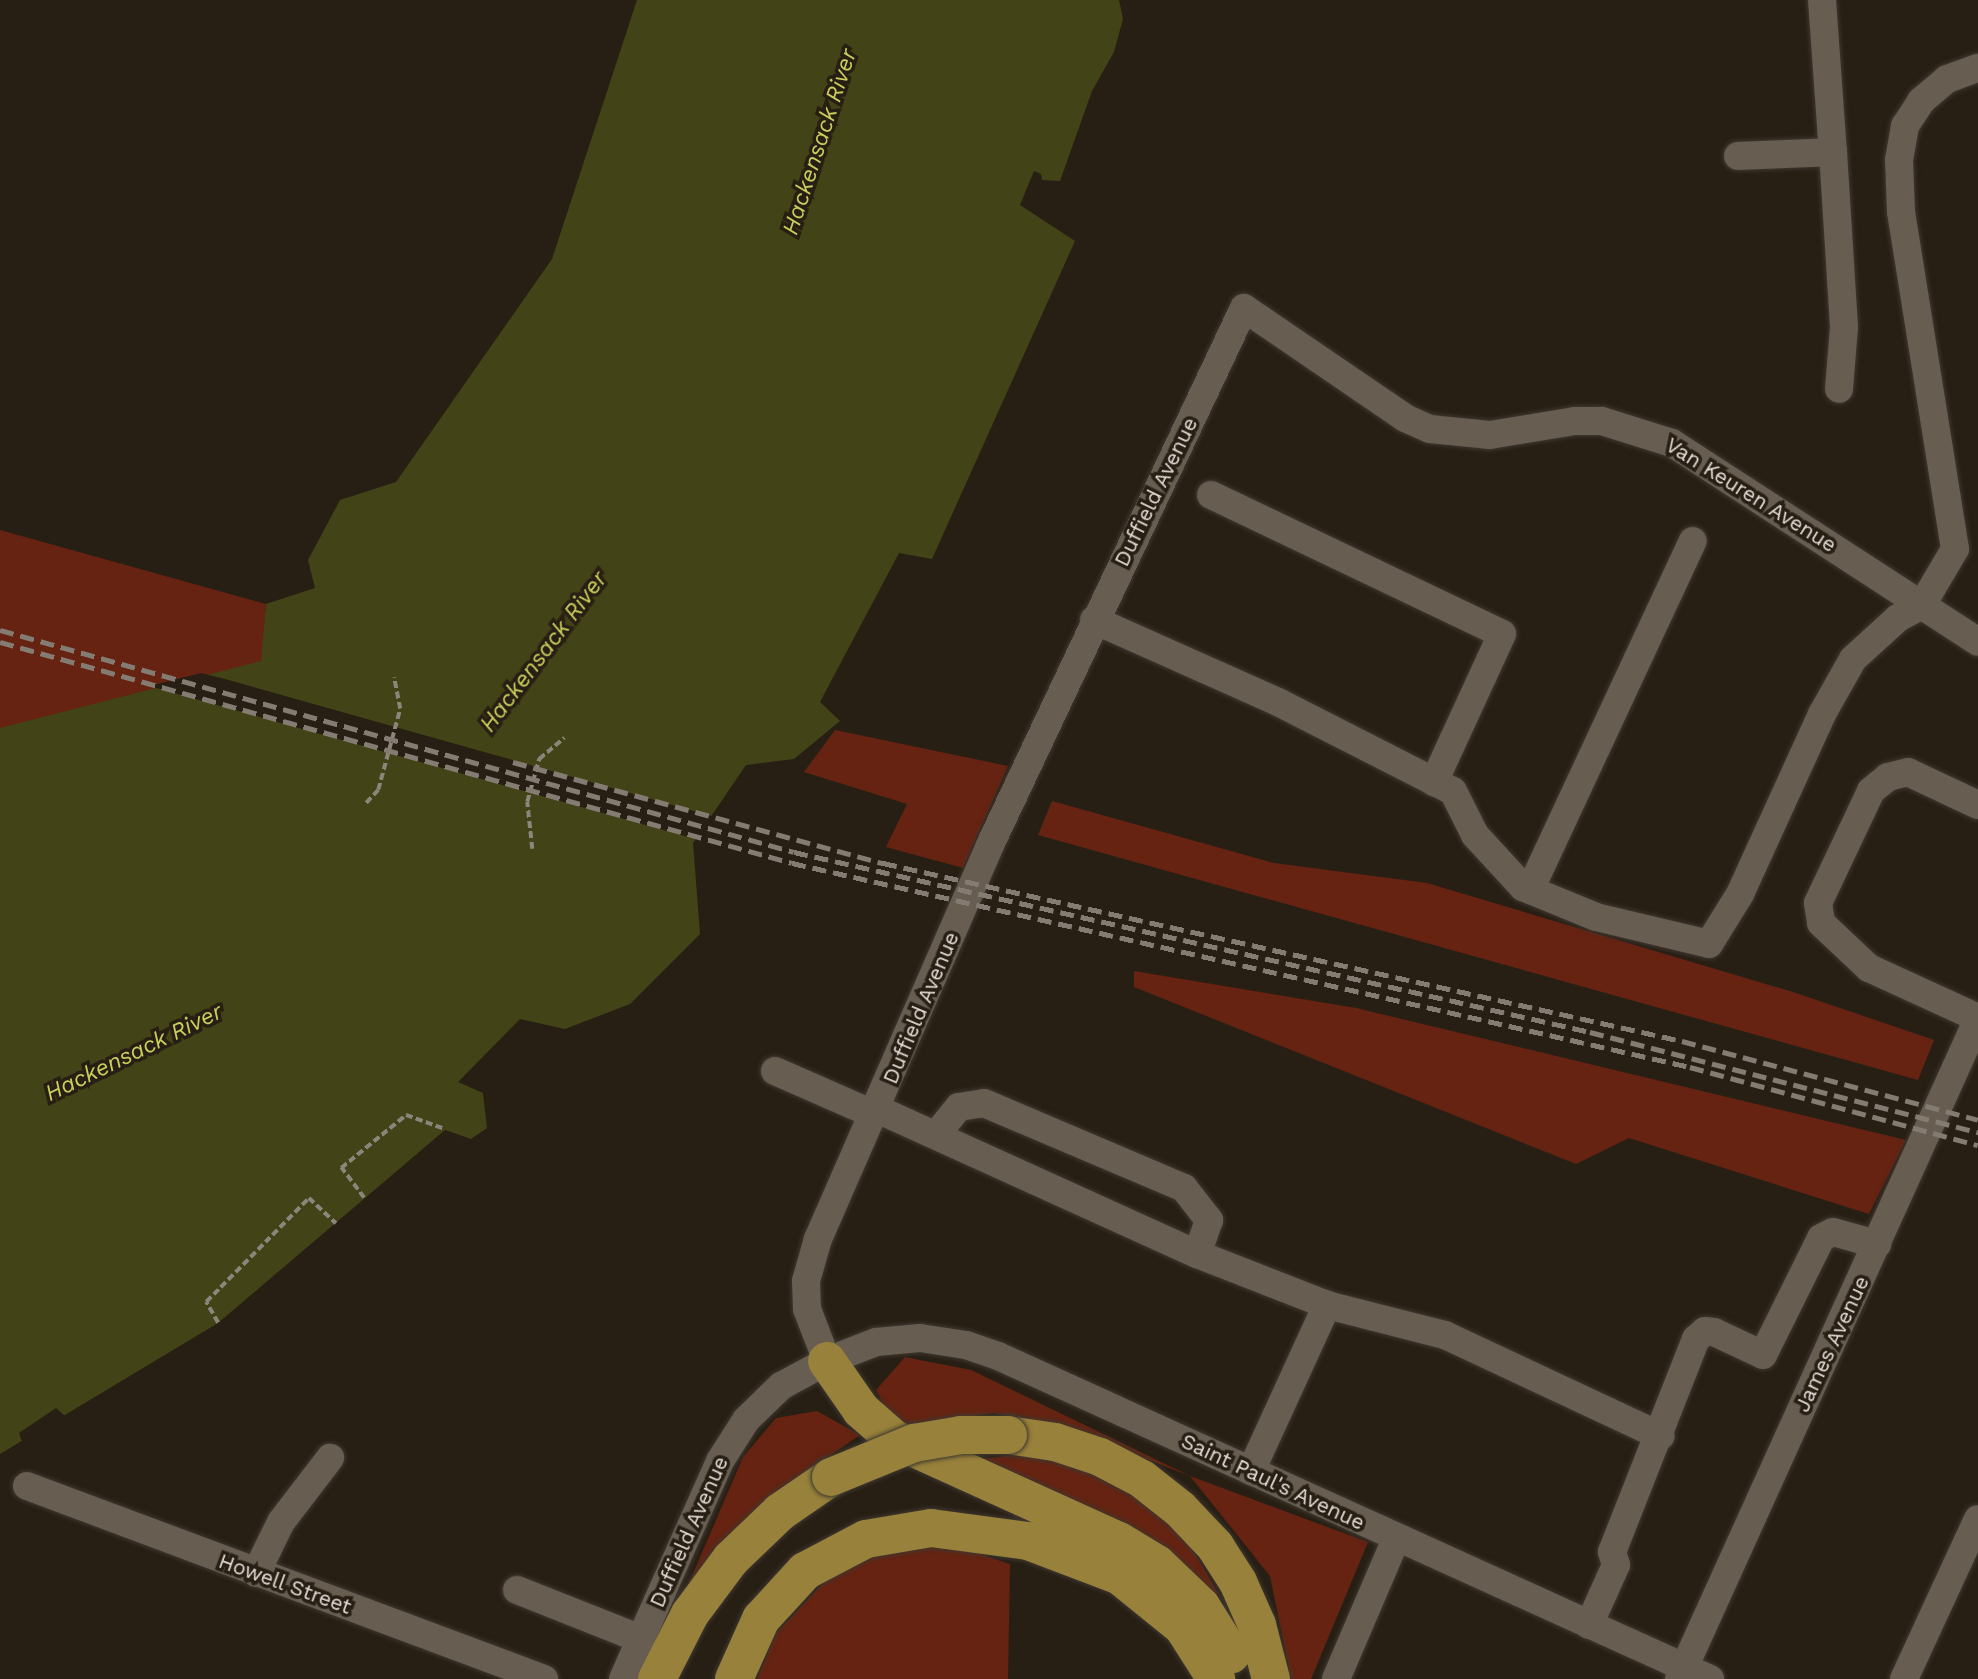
<!DOCTYPE html>
<html>
<head>
<meta charset="utf-8">
<style>
	body { margin:0 }
	#map { position:relative; width:1978px; height:1679px; overflow:hidden; background:#281f14; font-family:"Work Sans",sans-serif }
	div>[style] { position:absolute }
	.green>* { inset:0; background:#662311 }
	.water>* { inset:0; background:#424316 }
	.pier>* { inset:0; background:#281f14 }
	.path>* { height:3.5px; margin-top:-1.75px; transform-origin:0; background:repeating-linear-gradient(90deg,#8c857c 0 7px,transparent 0 10.5px) }
	.roads { filter:drop-shadow(0 0 2px #3e3831) drop-shadow(0 0 2px #3e3831) }
	.minor>* { height:28px; margin:-14px; padding:0 14px; transform-origin:14px; border-radius:14px; background:#675d50 }
	.highway>* { height:38px; margin:-19px; padding:0 19px; transform-origin:19px; border-radius:19px; background:#98813a }
	.rail>* { height:5px; margin-top:-2.5px; transform-origin:0; background:repeating-linear-gradient(90deg,#847c73 0 14px,transparent 0 21px) }
	.bridges { filter:drop-shadow(0 0 2px #3e3831) drop-shadow(0 0 2px #3e3831) }
	.highway-bridge>* { height:38px; margin:-19px; padding:0 19px; transform-origin:19px; border-radius:19px; background:#98813a }
	span { translate:-50% -50%; white-space:nowrap; text-align:center; line-height:1.15; -webkit-text-stroke:7px #281f14; paint-order:stroke }
	.street-label { font-size:21px; color:#e3ddd6 }
	.water-label { font-size:23px; color:#ccce5b; font-style:italic }
</style>
</head>
<body>
<div id="map">
	<div class="green">
		<div style="clip-path:polygon(0 530px,266px 604px,262px 661px,0 731px)"></div>
		<div style="clip-path:polygon(835px 730px,1008px 766px,963px 868px,886px 847px,907px 804px,804px 772px)"></div>
		<div style="clip-path:polygon(1052px 801px,1274px 863px,1427px 883px,1793px 992px,1934px 1040px,1918px 1080px,1038px 835px)"></div>
		<div style="clip-path:polygon(1134px 971px,1356px 1008px,1906px 1140px,1869px 1214px,1629px 1138px,1576px 1164px,1134px 987px)"></div>
		<div style="clip-path:polygon(905px 1357px,971px 1370px,1190px 1476px,1368px 1542px,1311px 1679px,1291px 1679px,1270px 1576px,1190px 1476px,1066px 1428px,994px 1413px,896px 1428px,876px 1390px)"></div>
		<div style="clip-path:polygon(817px 1411px,860px 1435px,800px 1476px,671px 1625px,743px 1457px,776px 1418px)"></div>
		<div style="clip-path:polygon(1029px 1453px,1106px 1479px,1179px 1527px,1220px 1596px,1141px 1536px,974px 1460px)"></div>
		<div style="clip-path:polygon(940px 1541px,1010px 1564px,1008px 1679px,757px 1679px,776px 1633px,831px 1575px,866px 1553px)"></div>
	</div>
	<div class="water">
		<div style="clip-path:polygon(637px 0,1119px 0,1123px 19px,1114px 52px,1092px 91px,1060px 181px,1042px 180px,1041px 174px,1034px 171px,1020px 205px,1075px 241px,932px 559px,899px 553px,820px 702px,840px 721px,794px 759px,746px 765px,693px 843px,700px 934px,630px 1004px,565px 1029px,520px 1019px,458px 1082px,483px 1093px,487px 1128px,471px 1139px,445px 1130px,218px 1323px,0 1454px,0 728px,261px 661px,266px 604px,315px 588px,308px 560px,340px 500px,396px 482px,552px 259px)"></div>
	</div>
	<div class="pier">
		<div style="clip-path:polygon(201px 673px,225px 679px,715px 817px,699px 840px,149px 686px)"></div>
		<div style="clip-path:polygon(56px 1408px,65px 1416px,22px 1442px,19px 1433px)"></div>
	</div>
	<div class="path">
		<div style="left:366px;top:803px;width:18px;rotate:-47deg"></div>
		<div style="left:378px;top:790px;width:84px;rotate:-74.8deg"></div>
		<div style="left:400px;top:709px;width:32px;rotate:-101deg"></div>
		<div style="left:532px;top:849px;width:47px;rotate:-96.1deg"></div>
		<div style="left:527px;top:802px;width:45px;rotate:-74.4deg"></div>
		<div style="left:539px;top:759px;width:33px;rotate:-40deg"></div>
		<div style="left:364px;top:1198px;width:38px;rotate:-127deg"></div>
		<div style="left:341px;top:1168px;width:84px;rotate:-39.2deg"></div>
		<div style="left:406px;top:1115px;width:41px;rotate:19.7deg"></div>
		<div style="left:218px;top:1323px;width:24px;rotate:-120deg"></div>
		<div style="left:206px;top:1302px;width:146px;rotate:-45.3deg"></div>
		<div style="left:309px;top:1198px;width:37px;rotate:43deg"></div>
	</div>
	<div class="roads">
		<div class="minor">
			<div style="left:1822px;top:0;width:152px;rotate:85.9deg"></div>
			<div style="left:1738px;top:156px;width:95px;rotate:-2.4deg"></div>
			<div style="left:1833px;top:152px;width:175px;rotate:86.4deg"></div>
			<div style="left:1844px;top:327px;width:62px;rotate:94.6deg"></div>
			<div style="left:1211px;top:495px;width:322px;rotate:25.5deg"></div>
			<div style="left:1502px;top:634px;width:163px;rotate:114.7deg"></div>
			<div style="left:1094px;top:620px;width:201px;rotate:24deg"></div>
			<div style="left:1278px;top:702px;width:196px;rotate:27deg"></div>
			<div style="left:1453px;top:791px;width:49px;rotate:63.4deg"></div>
			<div style="left:1475px;top:835px;width:71px;rotate:47.3deg"></div>
			<div style="left:1523px;top:887px;width:79px;rotate:22.3deg"></div>
			<div style="left:1596px;top:917px;width:116px;rotate:13.4deg"></div>
			<div style="left:1709px;top:944px;width:59px;rotate:-58.2deg"></div>
			<div style="left:1740px;top:894px;width:198px;rotate:-65.5deg"></div>
			<div style="left:1822px;top:714px;width:63px;rotate:-60.6deg"></div>
			<div style="left:1853px;top:659px;width:61px;rotate:-42.3deg"></div>
			<div style="left:1898px;top:618px;width:27px;rotate:-28deg"></div>
			<div style="left:1922px;top:605px;width:65px;rotate:-59.5deg"></div>
			<div style="left:1955px;top:549px;width:341px;rotate:-99.1deg"></div>
			<div style="left:1901px;top:212px;width:52px;rotate:-92.2deg"></div>
			<div style="left:1899px;top:160px;width:35px;rotate:-80deg"></div>
			<div style="left:1905px;top:126px;width:30px;rotate:-57deg"></div>
			<div style="left:1921px;top:101px;width:34px;rotate:-40deg"></div>
			<div style="left:1947px;top:79px;width:33px;rotate:-20deg"></div>
			<div style="left:1978px;top:805px;width:77px;rotate:-154.8deg"></div>
			<div style="left:1908px;top:772px;width:21px;rotate:166deg"></div>
			<div style="left:1888px;top:777px;width:22px;rotate:141deg"></div>
			<div style="left:1871px;top:791px;width:124px;rotate:115.3deg"></div>
			<div style="left:1818px;top:903px;width:20px;rotate:81deg"></div>
			<div style="left:1821px;top:923px;width:66px;rotate:43.2deg"></div>
			<div style="left:1869px;top:968px;width:120px;rotate:24.6deg"></div>
			<div style="left:1530px;top:890px;width:385px;rotate:-65deg"></div>
			<div style="left:775px;top:1071px;width:109px;rotate:23.7deg"></div>
			<div style="left:877px;top:1109px;width:351px;rotate:24.4deg"></div>
			<div style="left:1197px;top:1254px;width:140px;rotate:21.4deg"></div>
			<div style="left:1327px;top:1305px;width:122px;rotate:14.3deg"></div>
			<div style="left:1445px;top:1335px;width:238px;rotate:25.1deg"></div>
			<div style="left:936px;top:1135px;width:36px;rotate:-51deg"></div>
			<div style="left:959px;top:1107px;width:25px;rotate:-9deg"></div>
			<div style="left:984px;top:1103px;width:217px;rotate:23deg"></div>
			<div style="left:1184px;top:1188px;width:41px;rotate:52deg"></div>
			<div style="left:1209px;top:1220px;width:36px;rotate:109deg"></div>
			<div style="left:827px;top:1361px;width:56px;rotate:-111deg"></div>
			<div style="left:807px;top:1309px;width:28px;rotate:-92deg"></div>
			<div style="left:806px;top:1281px;width:44px;rotate:-74.1deg"></div>
			<div style="left:818px;top:1239px;width:430px;rotate:-66.4deg"></div>
			<div style="left:990px;top:845px;width:594px;rotate:-64.69deg"></div>
			<div style="left:1244px;top:308px;width:195px;rotate:34.3deg"></div>
			<div style="left:1405px;top:418px;width:27px;rotate:24deg"></div>
			<div style="left:1430px;top:429px;width:60px;rotate:5.7deg"></div>
			<div style="left:1490px;top:435px;width:86px;rotate:-9.4deg"></div>
			<div style="left:1575px;top:421px;width:27px"></div>
			<div style="left:1602px;top:421px;width:73px;rotate:17.4deg"></div>
			<div style="left:1672px;top:443px;width:365px;rotate:33deg"></div>
			<div style="left:1251px;top:1471px;width:183px;rotate:-65.4deg"></div>
			<div style="left:27px;top:1486px;width:552px;rotate:20.47deg"></div>
			<div style="left:256px;top:1573px;width:57px;rotate:-63.9deg"></div>
			<div style="left:281px;top:1522px;width:81px;rotate:-52.6deg"></div>
			<div style="left:517px;top:1590px;width:133px;rotate:21.6deg"></div>
			<div style="left:1589px;top:1625px;width:66px;rotate:-65.8deg"></div>
			<div style="left:1616px;top:1565px;width:14px;rotate:-107deg"></div>
			<div style="left:1612px;top:1552px;width:229px;rotate:-68.5deg"></div>
			<div style="left:1696px;top:1339px;width:12px;rotate:-42deg"></div>
			<div style="left:1705px;top:1331px;width:9px;rotate:6deg"></div>
			<div style="left:1714px;top:1332px;width:54px;rotate:25.1deg"></div>
			<div style="left:1763px;top:1355px;width:131px;rotate:-63.6deg"></div>
			<div style="left:1821px;top:1238px;width:13px;rotate:-27deg"></div>
			<div style="left:1833px;top:1232px;width:46px;rotate:15.3deg"></div>
			<div style="left:623px;top:1679px;width:239px;rotate:-66deg"></div>
			<div style="left:720px;top:1461px;width:49px;rotate:-57.6deg"></div>
			<div style="left:746px;top:1420px;width:49px;rotate:-44.2deg"></div>
			<div style="left:781px;top:1386px;width:52px;rotate:-28.5deg"></div>
			<div style="left:827px;top:1361px;width:53px;rotate:-21.2deg"></div>
			<div style="left:876px;top:1342px;width:44px;rotate:-5.2deg"></div>
			<div style="left:920px;top:1338px;width:47px;rotate:8.7deg"></div>
			<div style="left:966px;top:1345px;width:34px;rotate:19deg"></div>
			<div style="left:998px;top:1356px;width:782px;rotate:24.4deg"></div>
			<div style="left:1336px;top:1679px;width:152px;rotate:-66.8deg"></div>
			<div style="left:1679px;top:1679px;width:725px;rotate:-65.63deg"></div>
			<div style="left:1904px;top:1679px;width:176px;rotate:-65.2deg"></div>
		</div>
		<div class="highway">
			<div style="left:827px;top:1361px;width:60px;rotate:55.2deg"></div>
			<div style="left:861px;top:1410px;width:44px;rotate:41.3deg"></div>
			<div style="left:894px;top:1439px;width:247px;rotate:24.4deg"></div>
			<div style="left:1119px;top:1541px;width:44px;rotate:31.2deg"></div>
			<div style="left:1157px;top:1564px;width:61px;rotate:43.7deg"></div>
			<div style="left:1201px;top:1606px;width:57px;rotate:58deg"></div>
			<div style="left:1008px;top:1435px;width:48px;rotate:8.5deg"></div>
			<div style="left:1055px;top:1442px;width:47px;rotate:18.4deg"></div>
			<div style="left:1100px;top:1457px;width:47px;rotate:27.6deg"></div>
			<div style="left:1142px;top:1479px;width:48px;rotate:38.3deg"></div>
			<div style="left:1180px;top:1509px;width:51px;rotate:46.6deg"></div>
			<div style="left:1215px;top:1546px;width:43px;rotate:57.4deg"></div>
			<div style="left:1238px;top:1582px;width:47px;rotate:66.2deg"></div>
			<div style="left:1257px;top:1625px;width:56px;rotate:75.5deg"></div>
			<div style="left:657px;top:1679px;width:73px;rotate:-63.1deg"></div>
			<div style="left:690px;top:1614px;width:69px;rotate:-53.3deg"></div>
			<div style="left:731px;top:1559px;width:68px;rotate:-43.8deg"></div>
			<div style="left:780px;top:1512px;width:62px;rotate:-34.5deg"></div>
			<div style="left:734px;top:1679px;width:66px;rotate:-65.8deg"></div>
			<div style="left:761px;top:1619px;width:65px;rotate:-47.5deg"></div>
			<div style="left:805px;top:1571px;width:69px;rotate:-27.7deg"></div>
			<div style="left:866px;top:1539px;width:66px;rotate:-9.6deg"></div>
			<div style="left:931px;top:1528px;width:98px;rotate:7.6deg"></div>
			<div style="left:1028px;top:1541px;width:98px;rotate:20.8deg"></div>
			<div style="left:1120px;top:1576px;width:81px;rotate:39deg"></div>
			<div style="left:1183px;top:1627px;width:62px;rotate:57.6deg"></div>
		</div>
	</div>
	<div class="rail">
		<div style="left:0;top:630px;width:824px;rotate:15.62deg"></div>
		<div style="left:794px;top:852px;width:816px;rotate:12.74deg"></div>
		<div style="left:1590px;top:1032px;width:401px;rotate:14.5deg"></div>
		<div style="left:0;top:642px;width:822px;rotate:15.59deg"></div>
		<div style="left:792px;top:863px;width:921px;rotate:12.8deg"></div>
		<div style="left:1690px;top:1067px;width:298px;rotate:15.2deg"></div>
		<div style="left:513px;top:762px;width:384px;rotate:15.3deg"></div>
		<div style="left:883px;top:863px;width:819px;rotate:12.56deg"></div>
		<div style="left:1682px;top:1041px;width:306px;rotate:14.9deg"></div>
	</div>
	<div class="bridges">
		<div class="highway-bridge">
			<div style="left:831px;top:1477px;width:90px;rotate:-22.3deg"></div>
			<div style="left:914px;top:1443px;width:48px;rotate:-9.7deg"></div>
			<div style="left:961px;top:1435px;width:47px"></div>
		</div>
	</div>
	<div class="street-label">
		<span style="left:1156px;top:492px;rotate:-64deg">Duffield Avenue</span>
		<span style="left:1751px;top:495px;rotate:32deg">Van Keuren Avenue</span>
		<span style="left:921px;top:1008px;rotate:-67deg">Duffield Avenue</span>
		<span style="left:1832px;top:1344px;rotate:-65deg">James Avenue</span>
		<span style="left:1273px;top:1482px;rotate:25deg">Saint Paul's Avenue</span>
		<span style="left:689px;top:1532px;rotate:-66deg">Duffield Avenue</span>
		<span style="left:285px;top:1584px;rotate:20deg">Howell Street</span>
	</div>
	<div class="water-label">
		<span style="left:820px;top:142px;rotate:-72deg">Hackensack River</span>
		<span style="left:544px;top:652px;rotate:-53deg">Hackensack River</span>
		<span style="left:134px;top:1053px;rotate:-26deg">Hackensack River</span>
	</div>
</div>
</body>
</html>
